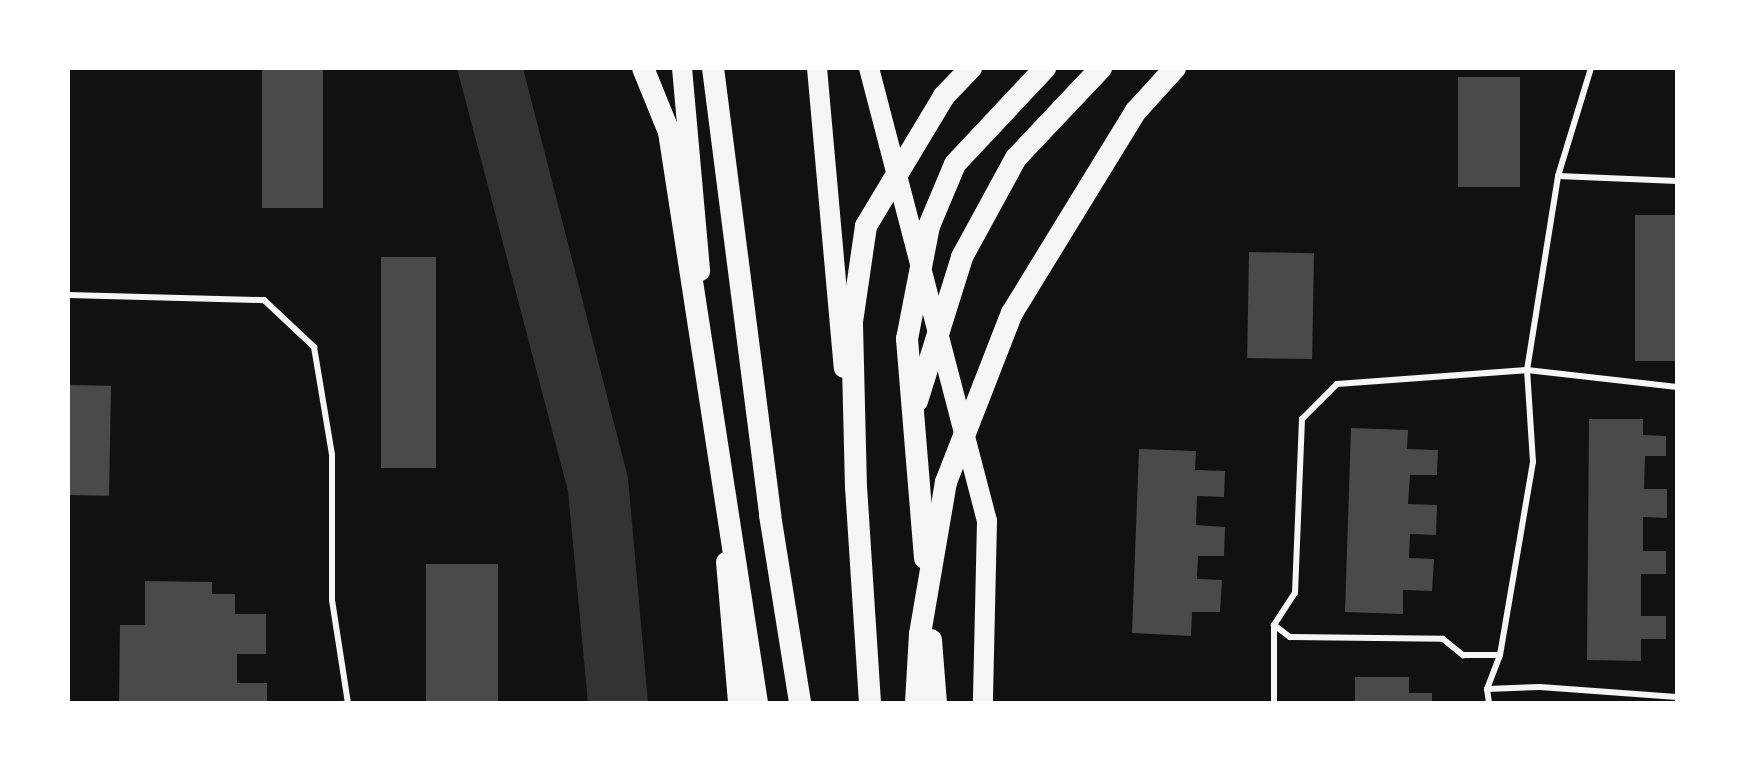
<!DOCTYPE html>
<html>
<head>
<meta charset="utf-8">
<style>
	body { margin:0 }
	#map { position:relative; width:1745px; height:771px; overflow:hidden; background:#111; font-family:"Alegreya Sans",sans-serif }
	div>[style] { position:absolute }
	.water>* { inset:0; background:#333 }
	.building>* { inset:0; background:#4a4a4a; transform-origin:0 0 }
	.service>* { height:6px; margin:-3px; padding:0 3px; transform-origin:3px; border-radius:3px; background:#f5f5f5 }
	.primary>* { height:20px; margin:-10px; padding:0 10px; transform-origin:10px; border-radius:10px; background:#f5f5f5 }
	.trunk>* { height:22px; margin:-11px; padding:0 11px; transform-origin:11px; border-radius:11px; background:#f5f5f5 }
	span { translate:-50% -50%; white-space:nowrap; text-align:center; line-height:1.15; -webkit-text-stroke:6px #fff; paint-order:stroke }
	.frame { position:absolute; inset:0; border:70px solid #fff; pointer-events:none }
</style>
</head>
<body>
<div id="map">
	<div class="water">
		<div style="clip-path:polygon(457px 68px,523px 68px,628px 478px,648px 703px,588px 703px,568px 491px)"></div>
	</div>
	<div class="building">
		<div style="left:262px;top:68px;width:61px;height:140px"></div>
		<div style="left:1458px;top:77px;width:62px;height:110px"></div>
		<div style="left:1635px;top:215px;width:42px;height:146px"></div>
		<div style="left:1249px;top:252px;width:65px;height:106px;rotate:1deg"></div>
		<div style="left:381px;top:257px;width:55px;height:211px"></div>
		<div style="left:68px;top:385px;width:43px;height:110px;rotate:1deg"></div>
		<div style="clip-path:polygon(1589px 419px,1643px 419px,1643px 435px,1666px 436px,1666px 456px,1645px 456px,1644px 489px,1667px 489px,1667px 518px,1643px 517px,1643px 551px,1666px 551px,1666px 574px,1641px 574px,1641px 616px,1666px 616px,1666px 639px,1641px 639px,1641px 661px,1587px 660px)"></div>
		<div style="clip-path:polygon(1351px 428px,1408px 430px,1407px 449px,1438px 450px,1437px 475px,1410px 475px,1408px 504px,1437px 505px,1436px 535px,1410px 534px,1409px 558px,1434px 559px,1432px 591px,1403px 590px,1403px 614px,1345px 612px)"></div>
		<div style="clip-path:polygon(1139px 449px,1196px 451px,1195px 470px,1225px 471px,1224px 497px,1197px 496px,1196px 525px,1225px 527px,1224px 556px,1198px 556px,1197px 579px,1222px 580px,1220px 612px,1192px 612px,1191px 636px,1132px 633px)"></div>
		<div style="left:426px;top:564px;width:72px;height:139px"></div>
		<div style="clip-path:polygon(145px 581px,212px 582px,212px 594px,235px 594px,235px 614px,266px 614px,266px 654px,237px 654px,237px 683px,267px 683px,267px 703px,119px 703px,120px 625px,145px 625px)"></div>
		<div style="clip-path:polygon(1355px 677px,1409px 677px,1409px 693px,1432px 693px,1432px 703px,1355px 703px)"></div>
	</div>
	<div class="service">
		<div style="left:1558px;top:176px;width:113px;rotate:-73deg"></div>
		<div style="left:68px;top:295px;width:196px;rotate:1.5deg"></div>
		<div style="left:264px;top:300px;width:69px;rotate:43.2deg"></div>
		<div style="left:314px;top:347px;width:109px;rotate:80.5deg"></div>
		<div style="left:332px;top:455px;width:145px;rotate:90deg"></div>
		<div style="left:332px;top:600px;width:104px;rotate:81.2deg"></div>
		<div style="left:1274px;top:625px;width:20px;rotate:37deg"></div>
		<div style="left:1290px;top:637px;width:153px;rotate:0.7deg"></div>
		<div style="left:1443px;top:639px;width:26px;rotate:39deg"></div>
		<div style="left:1463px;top:655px;width:37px"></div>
		<div style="left:1500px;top:655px;width:196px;rotate:-80.3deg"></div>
		<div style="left:1533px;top:462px;width:92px;rotate:-93.7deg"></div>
		<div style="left:1527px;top:370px;width:151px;rotate:6.5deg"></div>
		<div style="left:1487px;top:689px;width:53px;rotate:-2.2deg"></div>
		<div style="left:1540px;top:687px;width:137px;rotate:4.2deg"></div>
		<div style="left:1274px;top:703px;width:78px;rotate:-90deg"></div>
		<div style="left:1274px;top:625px;width:38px;rotate:-57deg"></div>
		<div style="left:1295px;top:593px;width:174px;rotate:-87.7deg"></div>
		<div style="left:1302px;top:419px;width:49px;rotate:-45deg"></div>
		<div style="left:1337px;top:384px;width:191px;rotate:-4.2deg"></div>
		<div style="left:1527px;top:370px;width:196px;rotate:-80.9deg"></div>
		<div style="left:1558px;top:176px;width:119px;rotate:2.4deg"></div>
		<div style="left:1489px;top:703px;width:14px;rotate:-98deg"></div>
		<div style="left:1487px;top:689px;width:36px;rotate:-69deg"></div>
	</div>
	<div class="primary">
		<div style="left:682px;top:68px;width:204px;rotate:84.9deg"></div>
		<div style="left:817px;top:68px;width:301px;rotate:84.9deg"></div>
		<div style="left:869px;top:68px;width:468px;rotate:75.4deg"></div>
		<div style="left:987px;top:521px;width:182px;rotate:91.3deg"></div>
		<div style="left:726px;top:562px;width:142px;rotate:85.1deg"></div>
	</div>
	<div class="trunk">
		<div style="left:643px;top:68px;width:69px;rotate:67.9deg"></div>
		<div style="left:669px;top:132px;width:578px;rotate:81.24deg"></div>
		<div style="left:713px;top:68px;width:451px;rotate:82.7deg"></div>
		<div style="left:770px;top:515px;width:190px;rotate:80.9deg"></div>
		<div style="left:917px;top:401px;width:151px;rotate:-72.6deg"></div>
		<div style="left:962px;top:257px;width:113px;rotate:-61.4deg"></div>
		<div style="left:1016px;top:158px;width:124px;rotate:-46.6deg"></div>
		<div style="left:925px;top:558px;width:220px;rotate:-94.7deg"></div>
		<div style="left:907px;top:339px;width:115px;rotate:-79deg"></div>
		<div style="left:929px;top:226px;width:67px;rotate:-67.2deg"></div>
		<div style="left:955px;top:164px;width:132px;rotate:-46.8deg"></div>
		<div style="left:931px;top:640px;width:63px;rotate:85.5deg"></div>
		<div style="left:870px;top:703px;width:215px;rotate:-93.7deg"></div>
		<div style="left:856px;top:488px;width:166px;rotate:-91.4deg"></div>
		<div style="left:852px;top:322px;width:97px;rotate:-81.7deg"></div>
		<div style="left:866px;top:226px;width:152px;rotate:-59deg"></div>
		<div style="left:944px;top:96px;width:39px;rotate:-46deg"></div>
		<div style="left:916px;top:703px;width:69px;rotate:-86.7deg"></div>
		<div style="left:920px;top:634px;width:154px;rotate:-80.3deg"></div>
		<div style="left:946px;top:482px;width:181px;rotate:-68.7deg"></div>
		<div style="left:1012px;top:313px;width:237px;rotate:-58.5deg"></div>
		<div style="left:1136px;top:111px;width:58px;rotate:-47.8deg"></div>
	</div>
	<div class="frame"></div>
</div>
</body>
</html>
